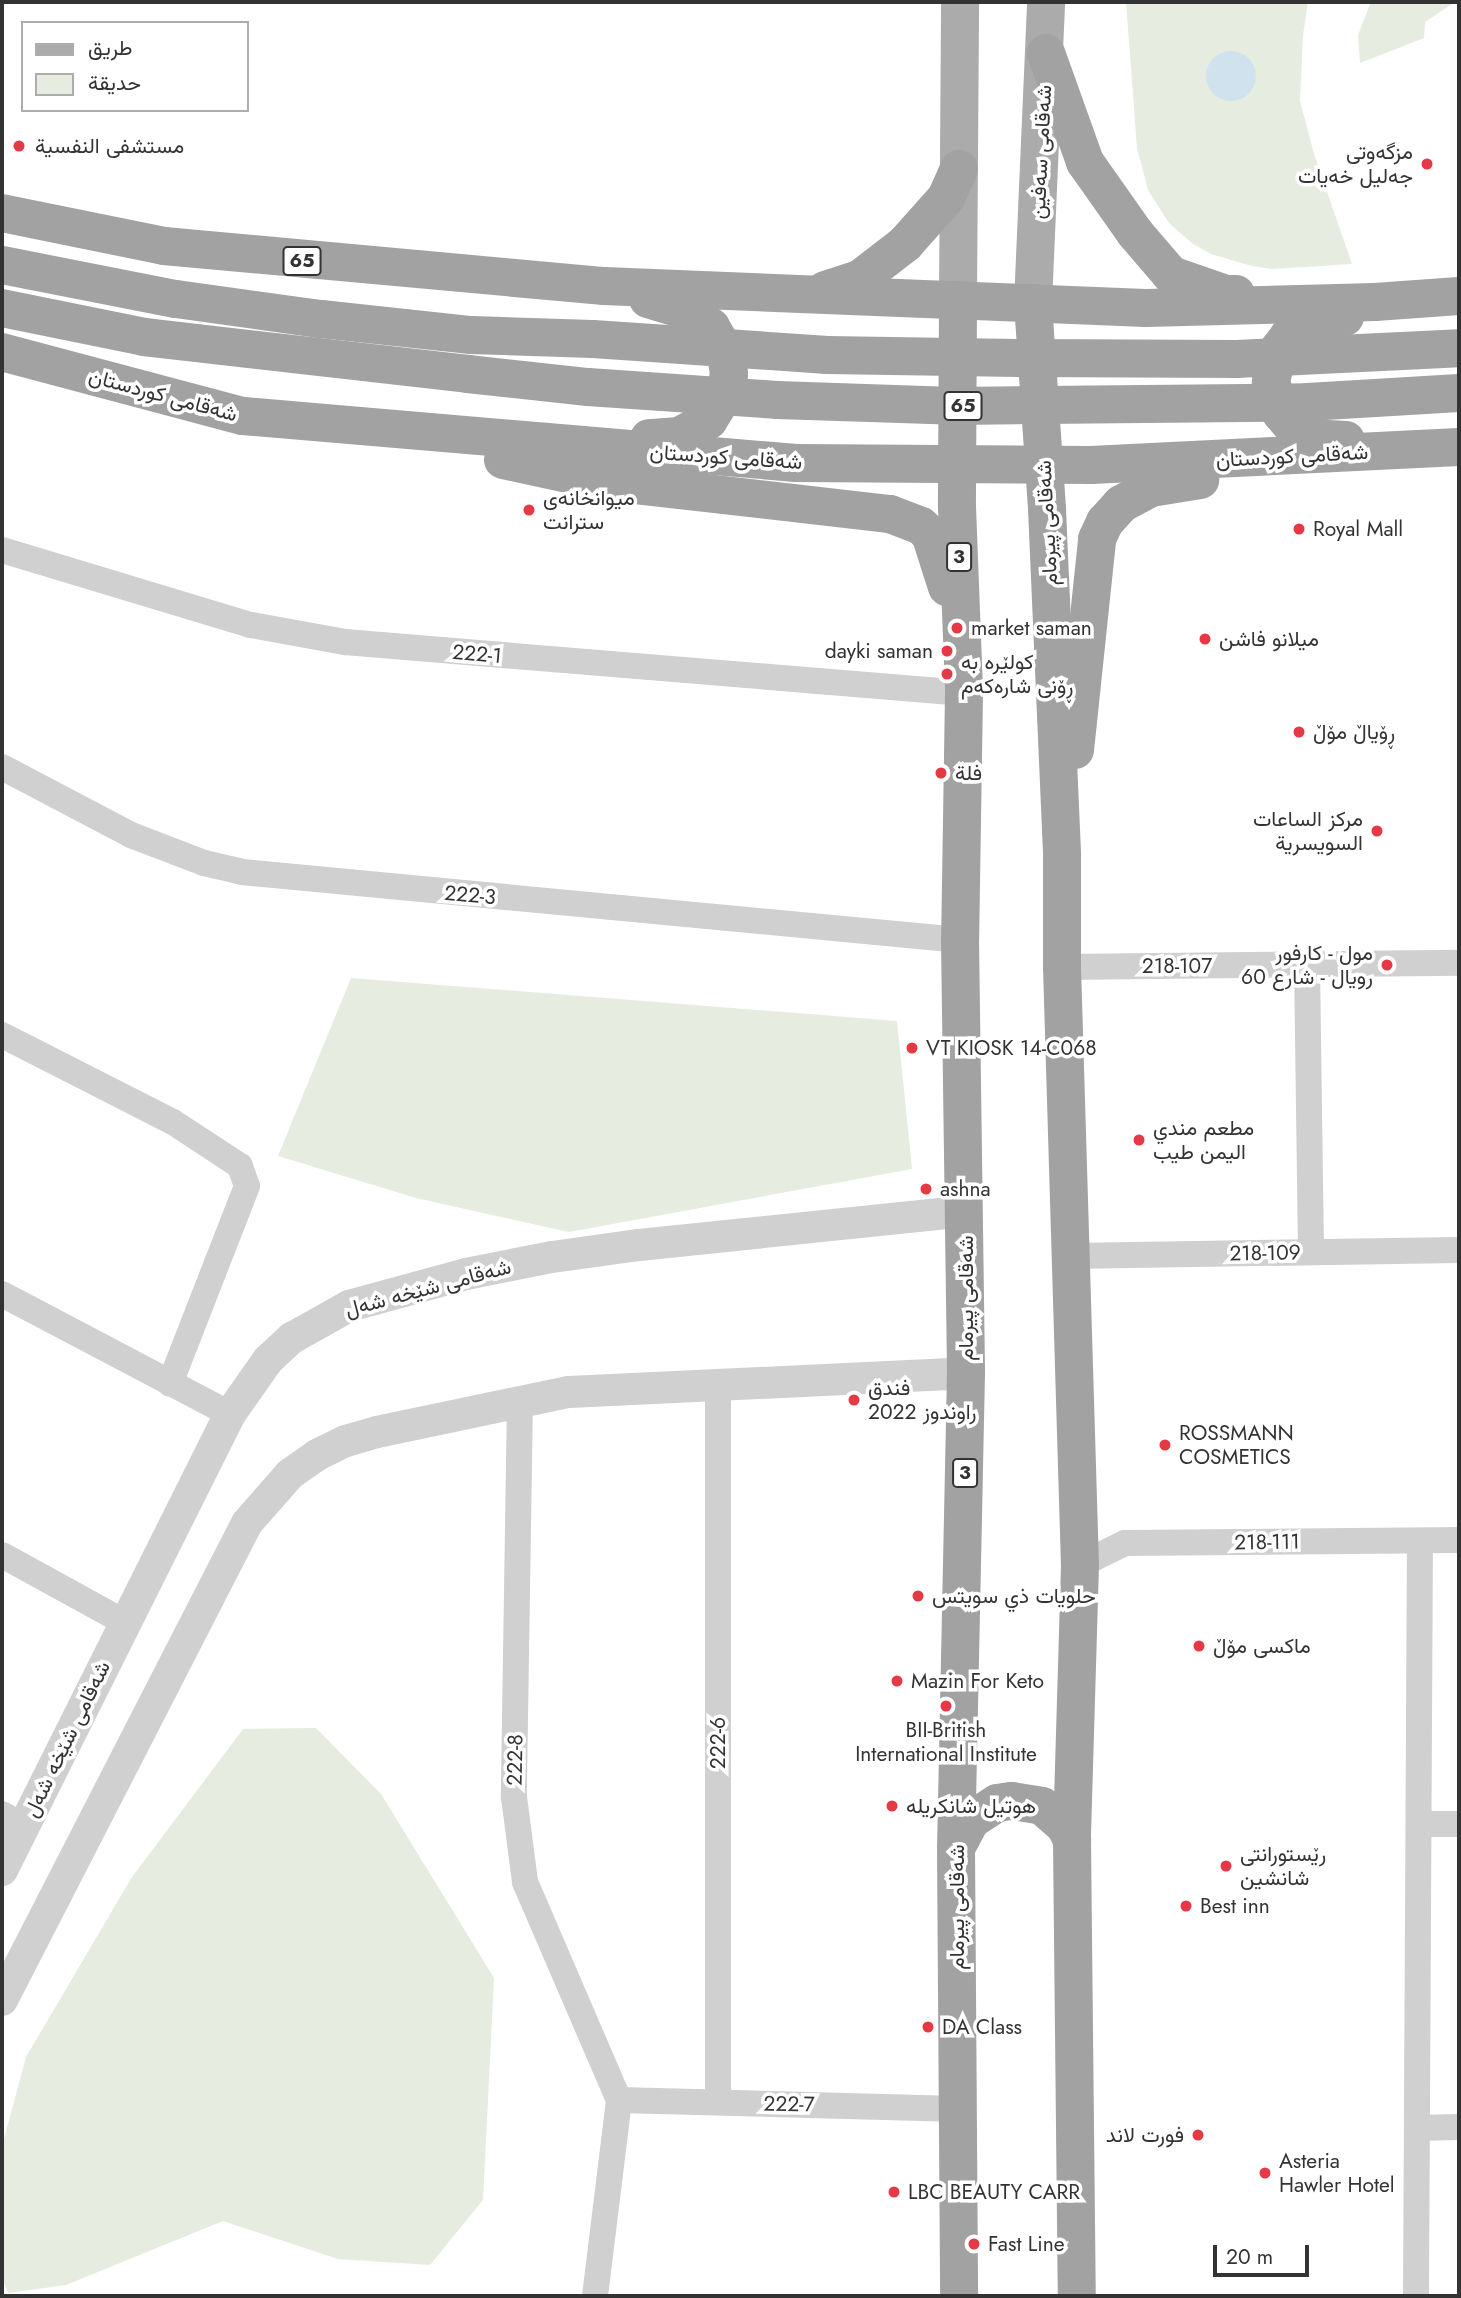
<!DOCTYPE html>
<html>
<head>
<meta charset="utf-8">
<style>
	body { margin:0 }
	#map { position:relative; width:1461px; height:2298px; overflow:hidden; background:#fff; font-family:Jost,Vazirmatn,sans-serif }
	div>[style] { position:absolute }
	.green>* { inset:0; background:#e6ecdf }
	.water>* { inset:0; background:#cfe2ee }
	.round { border-radius:50% }
	.minor>* { height:26px; margin:-13px; padding:0 13px; transform-origin:13px; border-radius:13px; background:#d0d0d0 }
	.tertiary>* { height:32px; margin:-16px; padding:0 16px; transform-origin:16px; border-radius:16px; background:#d0d0d0 }
	.primary>* { height:38px; margin:-19px; padding:0 19px; transform-origin:19px; border-radius:19px; background:#ababab }
	.trunk>* { height:38px; margin:-19px; padding:0 19px; transform-origin:19px; border-radius:19px; background:#a2a2a2 }
	.trunk-bridge>* { height:38px; margin:-19px; padding:0 19px; transform-origin:19px; border-radius:19px; background:#a2a2a2 }
	.dots>* { width:19px; height:19px; translate:-50% -50%; box-sizing:border-box; border:4px solid #fff; border-radius:50% }
	span { translate:-50% -50%; white-space:nowrap; text-align:center; line-height:1.15; -webkit-text-stroke:7px #fff; paint-order:stroke }
	.shield-label span { padding:2px 5px; background:#fff; border:2px solid; border-radius:5px; -webkit-text-stroke-width:0 }
	.shield-label { font-size:19px; color:#333; font-weight:700 }
	.poi-label { font-size:21px; color:#333 }
	.left { translate:0 -50%; text-align:left }
	.right { translate:-100% -50%; text-align:right }
	.street-label { font-size:21px; color:#333 }
	.frame { position:absolute; inset:0; border:4px solid #333; pointer-events:none }
	.legend { position:absolute; left:21px; top:21px; width:228px; height:91px; box-sizing:border-box; background:#fff; border:2px solid #adadad; margin:0; padding:9px 12px; list-style:none; font-size:21px; color:#333 }
	.legend li { display:flex; align-items:center; gap:14px; height:35px }
	.legend b { width:35px; border:2px solid #adadad }
	.scale { position:absolute; left:1213px; top:2245px; width:96px; height:32px; box-sizing:border-box; border:4px solid #333; border-top:0; padding-left:9px; font-size:21px; line-height:24px; white-space:nowrap; color:#333; -webkit-text-stroke:5px #fff; paint-order:stroke }
</style>
</head>
<body>
<div id="map">
	<div class="green">
		<div style="clip-path:polygon(1126px 2px,1308px 2px,1303px 35px,1300px 101px,1314px 154px,1352px 264px,1272px 269px,1252px 266px,1211px 254px,1193px 244px,1169px 223px,1148px 190px,1137px 148px)"></div>
		<div style="clip-path:polygon(1371px 2px,1452px 2px,1452px 4px,1425px 22px,1424px 38px,1360px 63px,1358px 35px)"></div>
		<div style="clip-path:polygon(351px 978px,897px 1021px,912px 1169px,569px 1232px,416px 1198px,278px 1156px)"></div>
		<div style="clip-path:polygon(316px 1728px,381px 1794px,494px 1978px,483px 2200px,430px 2265px,338px 2259px,223px 2221px,66px 2285px,8px 2293px,2px 2277px,2px 2146px,26px 2057px,132px 1877px,243px 1729px)"></div>
	</div>
	<div class="water">
		<div class="round" style="left:1206px;top:51px;width:50px;height:50px"></div>
	</div>
	<div class="minor">
		<div style="left:2px;top:550px;width:260px;rotate:16.8deg"></div>
		<div style="left:251px;top:625px;width:96px;rotate:10.3deg"></div>
		<div style="left:345px;top:642px;width:621px;rotate:4.71deg"></div>
		<div style="left:2px;top:767px;width:146px;rotate:27.8deg"></div>
		<div style="left:131px;top:835px;width:78px;rotate:21deg"></div>
		<div style="left:204px;top:863px;width:39px;rotate:13deg"></div>
		<div style="left:242px;top:872px;width:721px;rotate:5.41deg"></div>
		<div style="left:1307px;top:965px;width:287px;rotate:89.2deg"></div>
		<div style="left:1062px;top:967px;width:397px;rotate:-0.6deg"></div>
		<div style="left:2px;top:1035px;width:192px;rotate:27deg"></div>
		<div style="left:173px;top:1122px;width:80px;rotate:33.3deg"></div>
		<div style="left:240px;top:1166px;width:21px;rotate:71deg"></div>
		<div style="left:247px;top:1186px;width:212px;rotate:111.3deg"></div>
		<div style="left:1071px;top:1256px;width:388px;rotate:-0.9deg"></div>
		<div style="left:2px;top:1294px;width:258px;rotate:27.8deg"></div>
		<div style="left:718px;top:1384px;width:718px;rotate:90deg"></div>
		<div style="left:520px;top:1400px;width:397px;rotate:90.9deg"></div>
		<div style="left:514px;top:1797px;width:86px;rotate:82.6deg"></div>
		<div style="left:525px;top:1882px;width:237px;rotate:66.7deg"></div>
		<div style="left:2px;top:1555px;width:139px;rotate:28.8deg"></div>
		<div style="left:1080px;top:1565px;width:50px;rotate:-26.1deg"></div>
		<div style="left:1125px;top:1543px;width:334px;rotate:-0.5deg"></div>
		<div style="left:2px;top:1814px;width:25px;rotate:29deg"></div>
		<div style="left:1419px;top:1824px;width:40px"></div>
		<div style="left:619px;top:2100px;width:340px;rotate:1.5deg"></div>
		<div style="left:1417px;top:2128px;width:42px;rotate:-1.4deg"></div>
		<div style="left:595px;top:2296px;width:197px;rotate:-83deg"></div>
		<div style="left:1416px;top:2296px;width:755px;rotate:-89.7deg"></div>
	</div>
	<div class="tertiary">
		<div style="left:2px;top:1870px;width:510px;rotate:-63.43deg"></div>
		<div style="left:230px;top:1414px;width:66px;rotate:-54.9deg"></div>
		<div style="left:268px;top:1360px;width:33px;rotate:-43deg"></div>
		<div style="left:292px;top:1338px;width:65px;rotate:-29.3deg"></div>
		<div style="left:349px;top:1306px;width:121px;rotate:-15.3deg"></div>
		<div style="left:466px;top:1274px;width:88px;rotate:-11.2deg"></div>
		<div style="left:552px;top:1257px;width:88px;rotate:-7.9deg"></div>
		<div style="left:639px;top:1245px;width:329px;rotate:-5.9deg"></div>
		<div style="left:2px;top:2000px;width:536px;rotate:-62.81deg"></div>
		<div style="left:247px;top:1523px;width:65px;rotate:-48.7deg"></div>
		<div style="left:290px;top:1474px;width:33px;rotate:-35deg"></div>
		<div style="left:317px;top:1455px;width:32px;rotate:-26deg"></div>
		<div style="left:346px;top:1441px;width:32px;rotate:-16deg"></div>
		<div style="left:377px;top:1432px;width:196px;rotate:-11.8deg"></div>
		<div style="left:569px;top:1392px;width:397px;rotate:-2.7deg"></div>
	</div>
	<div class="primary">
		<div style="left:958px;top:300px;width:298px;rotate:-89.6deg"></div>
		<div style="left:1033px;top:303px;width:301px;rotate:-87.5deg"></div>
	</div>
	<div class="trunk">
		<div style="left:1046px;top:53px;width:116px;rotate:70.3deg"></div>
		<div style="left:1085px;top:162px;width:87px;rotate:54.8deg"></div>
		<div style="left:1135px;top:233px;width:55px;rotate:49.4deg"></div>
		<div style="left:1171px;top:275px;width:58px;rotate:19.1deg"></div>
		<div style="left:1226px;top:294px;width:10px"></div>
		<div style="left:2px;top:213px;width:165px;rotate:11.5deg"></div>
		<div style="left:164px;top:246px;width:442px;rotate:5.2deg"></div>
		<div style="left:604px;top:286px;width:542px;rotate:2.32deg"></div>
		<div style="left:1146px;top:308px;width:229px;rotate:-1.5deg"></div>
		<div style="left:1375px;top:302px;width:84px;rotate:-4.1deg"></div>
		<div style="left:2px;top:265px;width:177px;rotate:11.1deg"></div>
		<div style="left:176px;top:299px;width:146px;rotate:7.9deg"></div>
		<div style="left:321px;top:319px;width:151px;rotate:6.1deg"></div>
		<div style="left:825px;top:290px;width:38px;rotate:-18deg"></div>
		<div style="left:861px;top:278px;width:56px;rotate:-37.7deg"></div>
		<div style="left:905px;top:244px;width:62px;rotate:-48.3deg"></div>
		<div style="left:946px;top:198px;width:32px;rotate:-66deg"></div>
		<div style="left:648px;top:299px;width:39px;rotate:17deg"></div>
		<div style="left:685px;top:310px;width:31px;rotate:33deg"></div>
		<div style="left:711px;top:327px;width:30px;rotate:60deg"></div>
		<div style="left:726px;top:353px;width:21px;rotate:82deg"></div>
		<div style="left:729px;top:374px;width:20px;rotate:101deg"></div>
		<div style="left:725px;top:394px;width:31px;rotate:122deg"></div>
		<div style="left:709px;top:420px;width:34px;rotate:152deg"></div>
		<div style="left:679px;top:436px;width:30px;rotate:176deg"></div>
		<div style="left:958px;top:300px;width:207px;rotate:90.3deg"></div>
		<div style="left:957px;top:507px;width:186px;rotate:87.8deg"></div>
		<div style="left:964px;top:693px;width:247px;rotate:90.9deg"></div>
		<div style="left:960px;top:940px;width:433px;rotate:89.2deg"></div>
		<div style="left:966px;top:1373px;width:475px;rotate:91.2deg"></div>
		<div style="left:956px;top:1848px;width:448px;rotate:89.6deg"></div>
		<div style="left:1033px;top:303px;width:206px;rotate:86.1deg"></div>
		<div style="left:1047px;top:509px;width:347px;rotate:87.5deg"></div>
		<div style="left:1062px;top:856px;width:111px;rotate:90deg"></div>
		<div style="left:1062px;top:967px;width:598px;rotate:88.28deg"></div>
		<div style="left:1080px;top:1565px;width:275px;rotate:91.7deg"></div>
		<div style="left:1072px;top:1840px;width:456px;rotate:89.4deg"></div>
		<div style="left:2px;top:308px;width:145px;rotate:11.5deg"></div>
		<div style="left:144px;top:337px;width:326px;rotate:6.5deg"></div>
		<div style="left:1345px;top:317px;width:27px;rotate:176deg"></div>
		<div style="left:1318px;top:319px;width:34px;rotate:150deg"></div>
		<div style="left:1289px;top:336px;width:16px;rotate:128deg"></div>
		<div style="left:1279px;top:349px;width:34px;rotate:104deg"></div>
		<div style="left:1271px;top:382px;width:33px;rotate:72deg"></div>
		<div style="left:1281px;top:413px;width:17px;rotate:50deg"></div>
		<div style="left:1292px;top:426px;width:22px;rotate:34deg"></div>
		<div style="left:1310px;top:438px;width:36px;rotate:3deg"></div>
		<div style="left:2px;top:352px;width:249px;rotate:14.9deg"></div>
		<div style="left:243px;top:416px;width:555px;rotate:4.86deg"></div>
		<div style="left:796px;top:463px;width:295px;rotate:0.4deg"></div>
		<div style="left:1091px;top:465px;width:368px;rotate:-2.8deg"></div>
		<div style="left:503px;top:460px;width:99px;rotate:12.2deg"></div>
		<div style="left:600px;top:481px;width:292px;rotate:6.5deg"></div>
		<div style="left:890px;top:514px;width:33px;rotate:21deg"></div>
		<div style="left:921px;top:526px;width:12px;rotate:42deg"></div>
		<div style="left:930px;top:534px;width:56px;rotate:72.2deg"></div>
		<div style="left:1075px;top:750px;width:212px;rotate:-84deg"></div>
		<div style="left:1097px;top:539px;width:19px;rotate:-65deg"></div>
		<div style="left:1105px;top:522px;width:24px;rotate:-48deg"></div>
		<div style="left:1121px;top:504px;width:34px;rotate:-28deg"></div>
		<div style="left:1151px;top:488px;width:50px;rotate:-9.3deg"></div>
		<div style="left:956px;top:1848px;width:32px;rotate:-62deg"></div>
		<div style="left:971px;top:1820px;width:31px;rotate:-33deg"></div>
		<div style="left:997px;top:1803px;width:15px;rotate:-8deg"></div>
		<div style="left:1012px;top:1801px;width:30px;rotate:9deg"></div>
		<div style="left:1042px;top:1806px;width:30px;rotate:41deg"></div>
		<div style="left:1065px;top:1826px;width:16px;rotate:63deg"></div>
	</div>
	<div class="trunk-bridge">
		<div style="left:471px;top:335px;width:122px;rotate:1.9deg"></div>
		<div style="left:593px;top:339px;width:235px;rotate:3.9deg"></div>
		<div style="left:827px;top:355px;width:200px;rotate:0.9deg"></div>
		<div style="left:1027px;top:358px;width:210px;rotate:0.3deg"></div>
		<div style="left:1237px;top:359px;width:222px;rotate:-2.8deg"></div>
		<div style="left:468px;top:374px;width:121px;rotate:6.2deg"></div>
		<div style="left:588px;top:387px;width:189px;rotate:3.9deg"></div>
		<div style="left:777px;top:400px;width:177px;rotate:1.9deg"></div>
		<div style="left:954px;top:406px;width:354px;rotate:-0.6deg"></div>
		<div style="left:1308px;top:402px;width:151px;rotate:-3.4deg"></div>
	</div>
	<div class="dots">
		<div style="left:19px;top:146px;background:#e63946"></div>
		<div style="left:1427px;top:164px;background:#e63946"></div>
		<div style="left:529px;top:510px;background:#e63946"></div>
		<div style="left:1299px;top:529px;background:#e63946"></div>
		<div style="left:957px;top:628px;background:#e63946"></div>
		<div style="left:1205px;top:639px;background:#e63946"></div>
		<div style="left:947px;top:651px;background:#e63946"></div>
		<div style="left:947px;top:674px;background:#e63946"></div>
		<div style="left:1299px;top:732px;background:#e63946"></div>
		<div style="left:941px;top:773px;background:#e63946"></div>
		<div style="left:1377px;top:831px;background:#e63946"></div>
		<div style="left:1387px;top:965px;background:#e63946"></div>
		<div style="left:912px;top:1048px;background:#e63946"></div>
		<div style="left:1139px;top:1140px;background:#e63946"></div>
		<div style="left:926px;top:1189px;background:#e63946"></div>
		<div style="left:854px;top:1400px;background:#e63946"></div>
		<div style="left:1165px;top:1445px;background:#e63946"></div>
		<div style="left:918px;top:1596px;background:#e63946"></div>
		<div style="left:1199px;top:1646px;background:#e63946"></div>
		<div style="left:897px;top:1681px;background:#e63946"></div>
		<div style="left:946px;top:1706px;background:#e63946"></div>
		<div style="left:892px;top:1806px;background:#e63946"></div>
		<div style="left:1226px;top:1866px;background:#e63946"></div>
		<div style="left:1186px;top:1906px;background:#e63946"></div>
		<div style="left:928px;top:2027px;background:#e63946"></div>
		<div style="left:1198px;top:2135px;background:#e63946"></div>
		<div style="left:1265px;top:2173px;background:#e63946"></div>
		<div style="left:894px;top:2192px;background:#e63946"></div>
		<div style="left:974px;top:2244px;background:#e63946"></div>
	</div>
	<div class="shield-label">
		<span style="left:302px;top:261px">65</span>
		<span style="left:963px;top:406px">65</span>
		<span style="left:959px;top:557px">3</span>
		<span style="left:965px;top:1473px">3</span>
	</div>
	<div class="poi-label">
		<span class="left" style="left:35px;top:146px">مستشفى النفسية</span>
		<span class="right" style="left:1413px;top:164px">مزگەوتی<br>جەلیل خەیات</span>
		<span class="left" style="left:543px;top:510px">میوانخانەی<br>سترانت</span>
		<span class="left" style="left:1313px;top:529px">Royal Mall</span>
		<span class="left" style="left:971px;top:628px">market saman</span>
		<span class="left" style="left:1219px;top:639px">ميلانو فاشن</span>
		<span class="right" style="left:933px;top:651px">dayki saman</span>
		<span class="left" style="left:961px;top:674px">کولێرە بە<br>ڕۆنی شارەکەم</span>
		<span class="left" style="left:1313px;top:732px">ڕۆیاڵ مۆڵ</span>
		<span class="left" style="left:955px;top:773px">فلة</span>
		<span class="right" style="left:1363px;top:831px">مركز الساعات<br>السويسرية</span>
		<span class="right" style="left:1373px;top:965px">مول - كارفور<br>رويال - شارع 60</span>
		<span class="left" style="left:926px;top:1048px">VT KIOSK 14-C068</span>
		<span class="left" style="left:1153px;top:1140px">مطعم مندي<br>اليمن طيب</span>
		<span class="left" style="left:940px;top:1189px">ashna</span>
		<span class="left" style="left:868px;top:1400px">فندق<br>راوندوز 2022</span>
		<span class="left" style="left:1179px;top:1445px">ROSSMANN<br>COSMETICS</span>
		<span class="left" style="left:932px;top:1596px">حلويات ذي سويتس</span>
		<span class="left" style="left:1213px;top:1646px">ماكسی مۆڵ</span>
		<span class="left" style="left:911px;top:1681px">Mazin For Keto</span>
		<span style="left:946px;top:1742px">BII-British<br>International Institute</span>
		<span class="left" style="left:906px;top:1806px">هوتيل شانكريله</span>
		<span class="left" style="left:1240px;top:1866px">رێستورانتی<br>شانشین</span>
		<span class="left" style="left:1200px;top:1906px">Best inn</span>
		<span class="left" style="left:942px;top:2027px">DA Class</span>
		<span class="right" style="left:1184px;top:2135px">فورت لاند</span>
		<span class="left" style="left:1279px;top:2173px">Asteria<br>Hawler Hotel</span>
		<span class="left" style="left:908px;top:2192px">LBC BEAUTY CARR</span>
		<span class="left" style="left:988px;top:2244px">Fast Line</span>
	</div>
	<div class="street-label">
		<span style="left:1041px;top:152px;rotate:-87deg">شەقامی سەفین</span>
		<span style="left:163px;top:395px;rotate:15deg">شەقامی کوردستان</span>
		<span style="left:1292px;top:456px;rotate:-3deg">شەقامی کوردستان</span>
		<span style="left:726px;top:457px;rotate:4deg">شەقامی کوردستان</span>
		<span style="left:1047px;top:523px;rotate:-93deg">شەقامی پیرمام</span>
		<span style="left:477px;top:654px;rotate:5deg">222-1</span>
		<span style="left:470px;top:895px;rotate:5deg">222-3</span>
		<span style="left:1177px;top:966px">218-107</span>
		<span style="left:1265px;top:1253px;rotate:-1deg">218-109</span>
		<span style="left:428px;top:1288px;rotate:-15deg">شەقامی شێخه‌ شه‌ل</span>
		<span style="left:966px;top:1298px;rotate:-90deg">شەقامی پیرمام</span>
		<span style="left:1267px;top:1542px;rotate:-1deg">218-111</span>
		<span style="left:67px;top:1739px;rotate:-64deg">شەقامی شێخه‌ شه‌ل</span>
		<span style="left:718px;top:1743px;rotate:-90deg">222-6</span>
		<span style="left:515px;top:1760px;rotate:-89deg">222-8</span>
		<span style="left:957px;top:1907px;rotate:-90deg">شەقامی پیرمام</span>
		<span style="left:789px;top:2104px;rotate:1deg">222-7</span>
	</div>
	<div class="frame"></div>
	<ul class="legend">
	<li><b style="height:9px;background:#ababab"></b>طريق</li>
	<li><b style="height:19px;background:#e6ecdf"></b>حديقة</li>
	</ul>
	<div class="scale">20 m</div>
</div>
</body>
</html>
